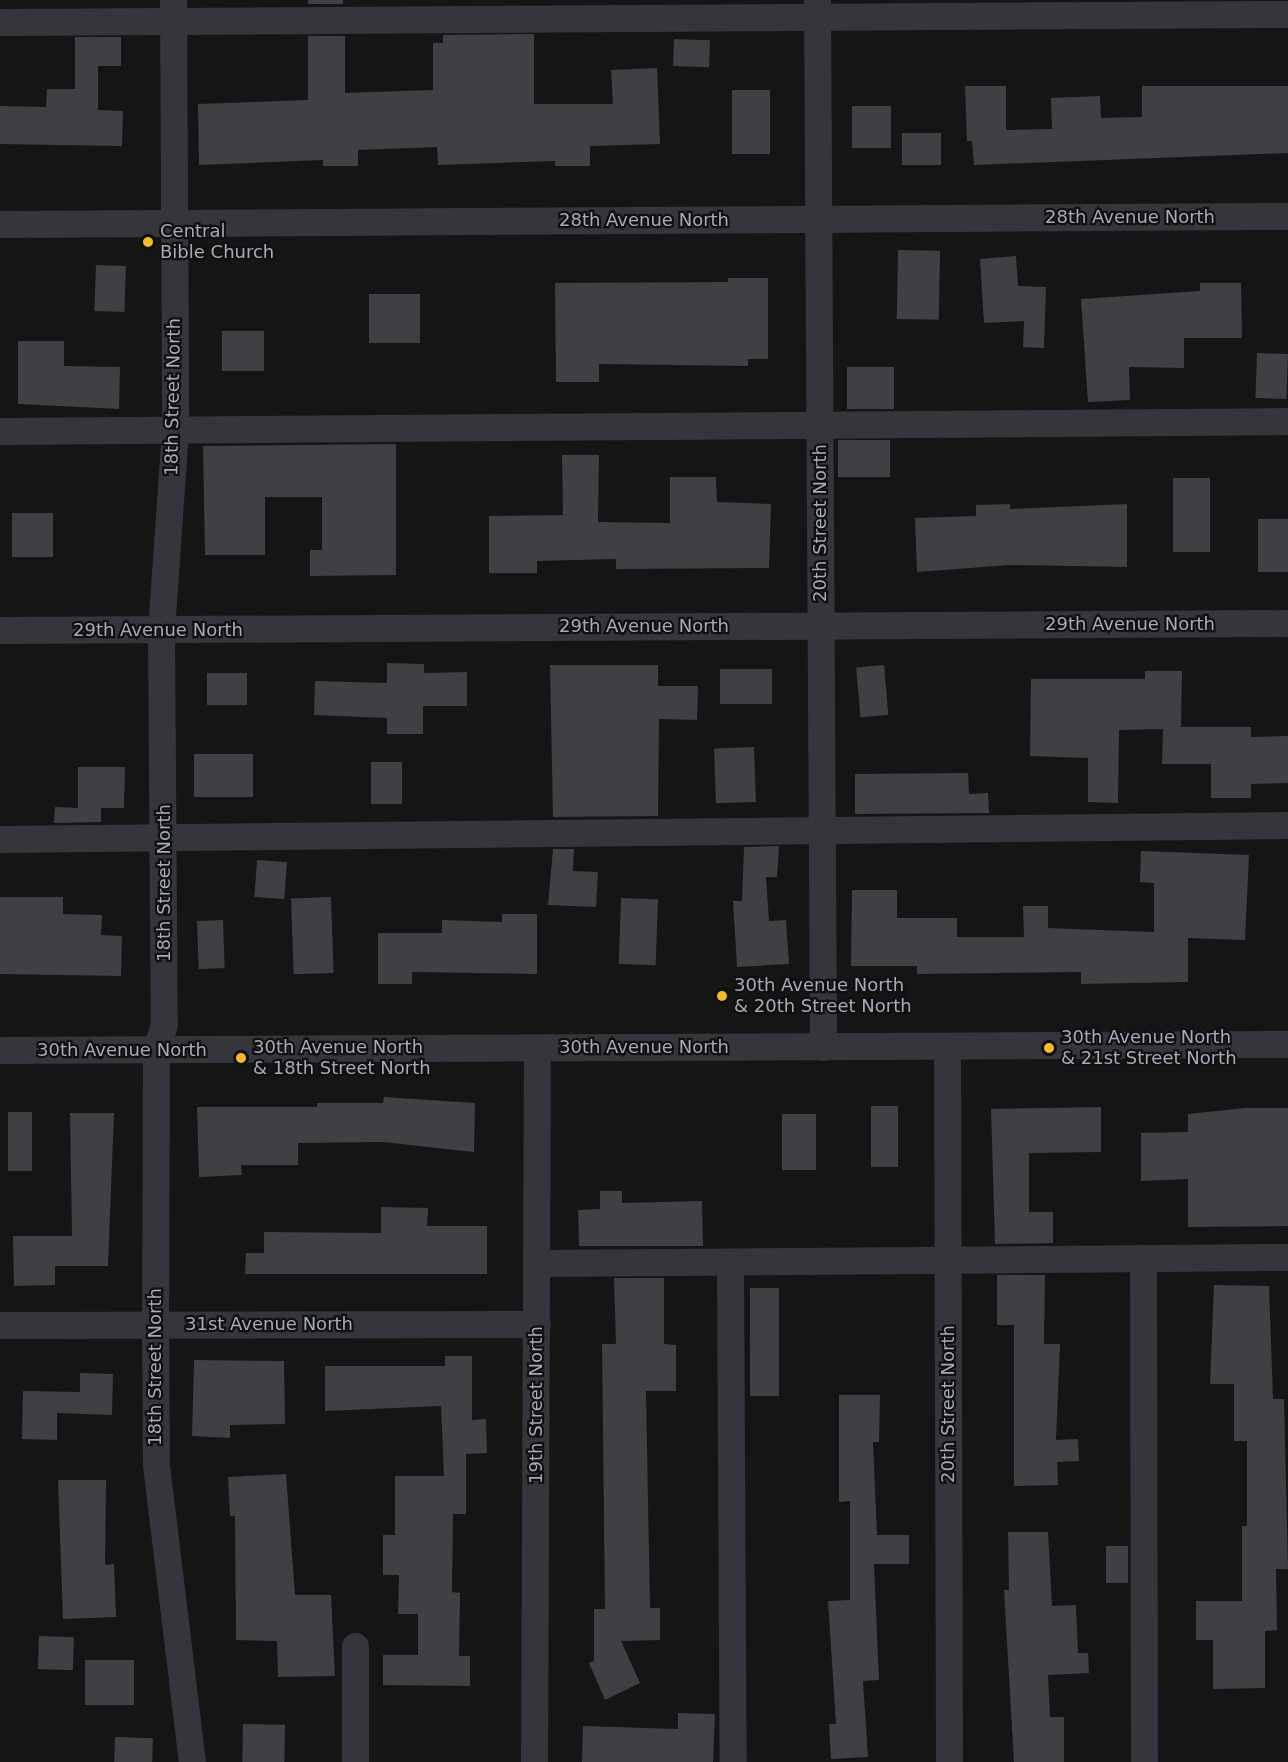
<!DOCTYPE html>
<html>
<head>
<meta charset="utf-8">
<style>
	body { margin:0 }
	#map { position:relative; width:1288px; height:1762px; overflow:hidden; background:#151516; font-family:"DejaVu Sans",sans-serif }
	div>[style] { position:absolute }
	.building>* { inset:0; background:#3f3f44; transform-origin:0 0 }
	.minor>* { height:27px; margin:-13.5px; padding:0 13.5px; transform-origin:13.5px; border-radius:13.5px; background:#35363c }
	.dots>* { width:16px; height:16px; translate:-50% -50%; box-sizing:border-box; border:3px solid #101011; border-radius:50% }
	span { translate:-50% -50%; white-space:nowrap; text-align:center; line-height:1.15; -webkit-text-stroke:4.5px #101011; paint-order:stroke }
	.street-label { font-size:18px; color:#a6abb7 }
	.poi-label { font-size:18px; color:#a6abb7 }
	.left { translate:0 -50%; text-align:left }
</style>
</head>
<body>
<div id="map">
	<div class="building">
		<div style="left:308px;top:0;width:35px;height:4px"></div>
		<div style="clip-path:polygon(534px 34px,534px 104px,613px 104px,611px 70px,657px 68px,660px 144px,590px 146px,590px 166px,555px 166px,555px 161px,438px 165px,437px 147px,358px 150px,358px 166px,323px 166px,323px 160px,199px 165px,198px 104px,308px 100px,308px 36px,345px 36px,345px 93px,433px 90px,433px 43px,443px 43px,443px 35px)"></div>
		<div style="clip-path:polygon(75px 37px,121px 37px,121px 66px,98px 66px,98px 110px,123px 111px,122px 146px,0 144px,0 106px,46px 107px,47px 89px,75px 89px)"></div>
		<div style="left:674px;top:39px;width:36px;height:27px;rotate:2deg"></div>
		<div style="clip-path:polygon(965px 86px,1006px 86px,1006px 130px,1052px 129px,1051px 98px,1100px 96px,1101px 118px,1142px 117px,1142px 86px,1288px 86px,1288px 153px,974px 165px,972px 141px,967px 141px)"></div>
		<div style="left:732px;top:90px;width:38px;height:64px"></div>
		<div style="left:852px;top:106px;width:39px;height:42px"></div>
		<div style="left:902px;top:133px;width:39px;height:32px"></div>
		<div style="left:898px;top:250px;width:42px;height:69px;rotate:1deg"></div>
		<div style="clip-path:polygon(1016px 256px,1018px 286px,1046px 287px,1044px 348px,1023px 347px,1024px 321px,984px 323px,980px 259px)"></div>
		<div style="left:96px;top:265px;width:30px;height:46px;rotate:2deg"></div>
		<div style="clip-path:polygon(728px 278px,768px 278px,768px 359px,748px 359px,748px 366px,599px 364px,599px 382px,556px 382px,555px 283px,728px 282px)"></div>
		<div style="clip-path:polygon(1200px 283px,1241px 283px,1242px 338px,1184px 338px,1184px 368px,1129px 367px,1130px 400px,1088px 402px,1081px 299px,1200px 291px)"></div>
		<div style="left:369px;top:294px;width:51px;height:49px"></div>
		<div style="left:222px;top:331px;width:42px;height:40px"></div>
		<div style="clip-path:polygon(18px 341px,64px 341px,64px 366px,120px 367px,119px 409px,18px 404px)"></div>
		<div style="left:1257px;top:353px;width:31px;height:45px;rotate:2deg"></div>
		<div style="left:847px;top:367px;width:47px;height:42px"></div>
		<div style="left:838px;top:440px;width:52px;height:37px"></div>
		<div style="clip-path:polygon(396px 444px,396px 575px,310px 576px,310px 550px,322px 550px,322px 497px,265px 497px,265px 555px,205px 555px,203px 446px)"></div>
		<div style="clip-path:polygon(562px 455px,599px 455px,598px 522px,670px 523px,670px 477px,716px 477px,717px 502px,771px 504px,769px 568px,616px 569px,616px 559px,537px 561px,537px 573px,489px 573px,489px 516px,563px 515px)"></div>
		<div style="left:1173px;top:478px;width:37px;height:74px"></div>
		<div style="clip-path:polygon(1010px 504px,1010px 509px,1127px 504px,1127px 567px,1010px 565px,917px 572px,915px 518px,976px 516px,976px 505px)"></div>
		<div style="left:12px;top:513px;width:41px;height:44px"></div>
		<div style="left:1258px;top:519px;width:30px;height:53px"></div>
		<div style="clip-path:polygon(387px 663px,424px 664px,424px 673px,467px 672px,467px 706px,423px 706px,423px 734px,387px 734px,387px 718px,314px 715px,315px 681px,387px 683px)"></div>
		<div style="clip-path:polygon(550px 665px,658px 665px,658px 686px,698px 686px,697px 720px,659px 719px,658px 816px,553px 817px)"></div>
		<div style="left:884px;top:665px;width:50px;height:28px;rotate:85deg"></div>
		<div style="left:720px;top:669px;width:52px;height:35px"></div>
		<div style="clip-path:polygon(1145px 671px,1182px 671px,1181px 727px,1251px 727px,1251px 737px,1288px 736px,1288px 783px,1251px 784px,1251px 798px,1211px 798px,1211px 764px,1162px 764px,1163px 729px,1119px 730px,1118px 803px,1088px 802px,1088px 758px,1030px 756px,1031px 679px,1145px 679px)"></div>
		<div style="left:207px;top:673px;width:40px;height:32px"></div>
		<div style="left:754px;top:747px;width:55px;height:40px;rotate:88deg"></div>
		<div style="left:194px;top:754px;width:59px;height:43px"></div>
		<div style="left:371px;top:762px;width:31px;height:42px"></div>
		<div style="clip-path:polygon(78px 767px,125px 767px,124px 808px,101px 808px,101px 822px,54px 823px,55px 807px,78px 808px)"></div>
		<div style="clip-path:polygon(968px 773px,969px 794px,988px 793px,989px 813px,855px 814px,855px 774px)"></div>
		<div style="clip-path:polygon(779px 846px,777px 877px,766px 877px,769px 921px,786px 920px,789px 964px,737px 967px,733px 901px,742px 901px,744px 847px)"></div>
		<div style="clip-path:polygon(553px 849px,574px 849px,573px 871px,598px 872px,596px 907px,548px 905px)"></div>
		<div style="clip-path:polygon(1141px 851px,1249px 855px,1245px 940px,1188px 938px,1188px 982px,1081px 984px,1081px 972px,917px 974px,917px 966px,851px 966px,852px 890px,897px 890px,897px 918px,957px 918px,957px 937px,1024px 937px,1023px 906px,1048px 906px,1048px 928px,1154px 932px,1154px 883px,1140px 882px)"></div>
		<div style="left:257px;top:860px;width:30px;height:37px;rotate:4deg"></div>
		<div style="clip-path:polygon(0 897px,63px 897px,63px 914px,102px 915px,101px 935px,122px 936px,121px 976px,0 974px)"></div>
		<div style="left:331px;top:897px;width:76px;height:40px;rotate:88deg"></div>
		<div style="left:621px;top:898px;width:37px;height:66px;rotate:2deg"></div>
		<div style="clip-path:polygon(502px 914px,537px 914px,537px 974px,412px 972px,412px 984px,378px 984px,378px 933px,442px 933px,442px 920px,502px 922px)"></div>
		<div style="left:223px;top:920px;width:48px;height:26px;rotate:88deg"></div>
		<div style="clip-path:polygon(384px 1097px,475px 1103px,474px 1152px,382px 1142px,298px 1143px,298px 1165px,241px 1165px,242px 1175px,199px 1177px,197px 1107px,317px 1107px,317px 1103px,383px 1103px)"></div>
		<div style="left:871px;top:1106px;width:27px;height:61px"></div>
		<div style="clip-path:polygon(1101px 1107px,1101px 1152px,1029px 1153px,1029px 1212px,1053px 1212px,1053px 1243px,995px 1244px,991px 1109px)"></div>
		<div style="clip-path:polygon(1245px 1108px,1288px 1108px,1288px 1226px,1188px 1227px,1188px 1179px,1141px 1181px,1141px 1133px,1188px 1132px,1188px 1114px)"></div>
		<div style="left:8px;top:1112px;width:24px;height:59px"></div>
		<div style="clip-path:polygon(70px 1113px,114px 1113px,108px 1266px,55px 1266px,55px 1285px,14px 1286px,13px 1236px,72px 1236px)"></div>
		<div style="left:782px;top:1114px;width:34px;height:56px"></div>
		<div style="clip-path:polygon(600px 1191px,622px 1191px,622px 1203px,702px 1201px,703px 1246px,579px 1246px,578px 1210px,600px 1209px)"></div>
		<div style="clip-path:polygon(381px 1207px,428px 1208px,427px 1226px,487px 1226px,487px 1274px,245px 1274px,246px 1253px,264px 1253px,264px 1232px,381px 1233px)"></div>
		<div style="clip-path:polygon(997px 1275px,1045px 1275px,1044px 1344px,1060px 1344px,1056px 1440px,1078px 1439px,1079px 1461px,1057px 1462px,1058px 1485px,1014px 1486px,1014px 1325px,997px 1325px)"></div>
		<div style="clip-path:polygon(614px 1278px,664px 1278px,664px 1344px,676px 1345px,676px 1391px,646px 1391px,650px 1608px,660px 1608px,660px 1640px,621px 1641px,640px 1683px,605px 1700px,589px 1663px,594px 1661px,594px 1609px,605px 1609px,602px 1344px,616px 1344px)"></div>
		<div style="clip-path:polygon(1214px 1285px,1269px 1286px,1273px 1399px,1284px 1399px,1288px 1569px,1276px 1569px,1277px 1630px,1265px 1631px,1265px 1688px,1213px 1689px,1213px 1640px,1196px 1640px,1196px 1601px,1242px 1601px,1242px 1526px,1247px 1526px,1247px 1441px,1234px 1441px,1234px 1384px,1210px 1384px)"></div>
		<div style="left:750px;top:1288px;width:29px;height:108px"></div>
		<div style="clip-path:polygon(445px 1356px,472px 1356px,472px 1420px,486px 1419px,487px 1453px,466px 1454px,466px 1514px,453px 1514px,452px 1592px,460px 1593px,459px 1656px,470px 1656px,470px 1686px,383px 1685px,383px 1655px,418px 1655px,418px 1614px,398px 1614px,399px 1575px,383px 1575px,383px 1535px,395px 1535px,395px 1476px,444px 1476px,441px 1406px,325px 1411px,325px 1366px,445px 1366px)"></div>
		<div style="clip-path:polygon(194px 1360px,284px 1361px,285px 1424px,230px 1425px,230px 1438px,192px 1436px)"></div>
		<div style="clip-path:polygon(80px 1373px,113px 1374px,112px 1415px,57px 1413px,57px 1440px,22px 1439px,23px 1391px,80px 1392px)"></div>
		<div style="clip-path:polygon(839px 1395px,880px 1395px,879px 1442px,873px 1442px,877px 1535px,909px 1535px,909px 1564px,874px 1564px,879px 1680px,863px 1681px,868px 1757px,831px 1759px,829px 1724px,836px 1724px,828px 1601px,850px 1600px,850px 1501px,839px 1502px)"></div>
		<div style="clip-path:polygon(286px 1474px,295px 1595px,331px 1595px,335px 1676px,278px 1677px,277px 1641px,236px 1640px,235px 1516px,230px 1516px,228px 1477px)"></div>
		<div style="clip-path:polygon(58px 1480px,106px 1480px,105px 1565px,114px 1564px,116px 1617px,63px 1619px)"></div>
		<div style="clip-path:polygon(1008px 1532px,1048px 1532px,1052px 1606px,1076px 1605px,1078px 1653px,1088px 1653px,1089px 1673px,1048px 1675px,1050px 1717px,1064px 1717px,1064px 1762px,1014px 1762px,1004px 1590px,1009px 1590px)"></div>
		<div style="left:1106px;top:1546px;width:22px;height:37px"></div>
		<div style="left:39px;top:1636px;width:35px;height:33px;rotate:2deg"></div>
		<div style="left:85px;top:1660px;width:49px;height:45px"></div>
		<div style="clip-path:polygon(678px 1713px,715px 1714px,713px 1762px,582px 1762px,583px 1726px,678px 1729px)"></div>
		<div style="left:243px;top:1724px;width:42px;height:38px;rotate:1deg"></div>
		<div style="left:115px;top:1737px;width:38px;height:25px;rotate:2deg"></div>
	</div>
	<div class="minor">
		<div style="left:173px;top:0;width:430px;rotate:89.7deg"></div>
		<div style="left:175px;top:430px;width:200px;rotate:94deg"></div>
		<div style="left:161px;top:630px;width:394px;rotate:89.6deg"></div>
		<div style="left:164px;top:1024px;width:26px;rotate:108deg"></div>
		<div style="left:156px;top:1049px;width:276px;rotate:90.2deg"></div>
		<div style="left:155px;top:1325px;width:140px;rotate:89.6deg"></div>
		<div style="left:156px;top:1465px;width:299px;rotate:83.1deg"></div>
		<div style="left:817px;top:0;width:1047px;rotate:89.67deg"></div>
		<div style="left:0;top:22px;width:1288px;rotate:-0.36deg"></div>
		<div style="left:0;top:224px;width:1288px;rotate:-0.36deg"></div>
		<div style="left:0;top:431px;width:1288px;rotate:-0.44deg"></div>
		<div style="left:0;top:630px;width:1288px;rotate:-0.31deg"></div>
		<div style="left:0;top:839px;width:1288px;rotate:-0.62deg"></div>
		<div style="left:947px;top:1046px;width:716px;rotate:89.84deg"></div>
		<div style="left:0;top:1050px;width:1288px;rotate:-0.27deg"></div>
		<div style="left:1143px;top:1260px;width:502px;rotate:89.89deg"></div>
		<div style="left:537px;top:1263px;width:751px;rotate:-0.46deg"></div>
		<div style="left:730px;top:1263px;width:499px;rotate:89.7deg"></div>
		<div style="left:0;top:1325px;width:537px;rotate:-0.11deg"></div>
		<div style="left:355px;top:1646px;width:116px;rotate:90deg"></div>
		<div style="left:534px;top:1762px;width:714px;rotate:-89.76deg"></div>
	</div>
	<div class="dots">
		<div style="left:148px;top:242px;background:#f7b92c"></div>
		<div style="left:722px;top:996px;background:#f7b92c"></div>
		<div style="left:1049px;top:1048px;background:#f7b92c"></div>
		<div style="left:241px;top:1058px;background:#f7b92c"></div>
	</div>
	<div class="street-label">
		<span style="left:1130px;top:217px">28th Avenue North</span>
		<span style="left:644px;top:220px">28th Avenue North</span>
		<span style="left:173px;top:397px;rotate:-89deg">18th Street North</span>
		<span style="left:820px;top:523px;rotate:-90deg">20th Street North</span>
		<span style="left:1130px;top:624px">29th Avenue North</span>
		<span style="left:644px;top:626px">29th Avenue North</span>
		<span style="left:158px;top:630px">29th Avenue North</span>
		<span style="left:164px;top:883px;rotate:-90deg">18th Street North</span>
		<span style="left:644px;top:1047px">30th Avenue North</span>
		<span style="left:122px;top:1050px">30th Avenue North</span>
		<span style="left:269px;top:1324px">31st Avenue North</span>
		<span style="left:155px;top:1367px;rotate:-90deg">18th Street North</span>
		<span style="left:948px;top:1404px;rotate:-90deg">20th Street North</span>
		<span style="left:536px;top:1405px;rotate:-90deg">19th Street North</span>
	</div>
	<div class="poi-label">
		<span class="left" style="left:160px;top:242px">Central<br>Bible Church</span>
		<span class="left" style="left:734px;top:996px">30th Avenue North<br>&amp; 20th Street North</span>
		<span class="left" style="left:1061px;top:1048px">30th Avenue North<br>&amp; 21st Street North</span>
		<span class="left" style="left:253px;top:1058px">30th Avenue North<br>&amp; 18th Street North</span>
	</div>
</div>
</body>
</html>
